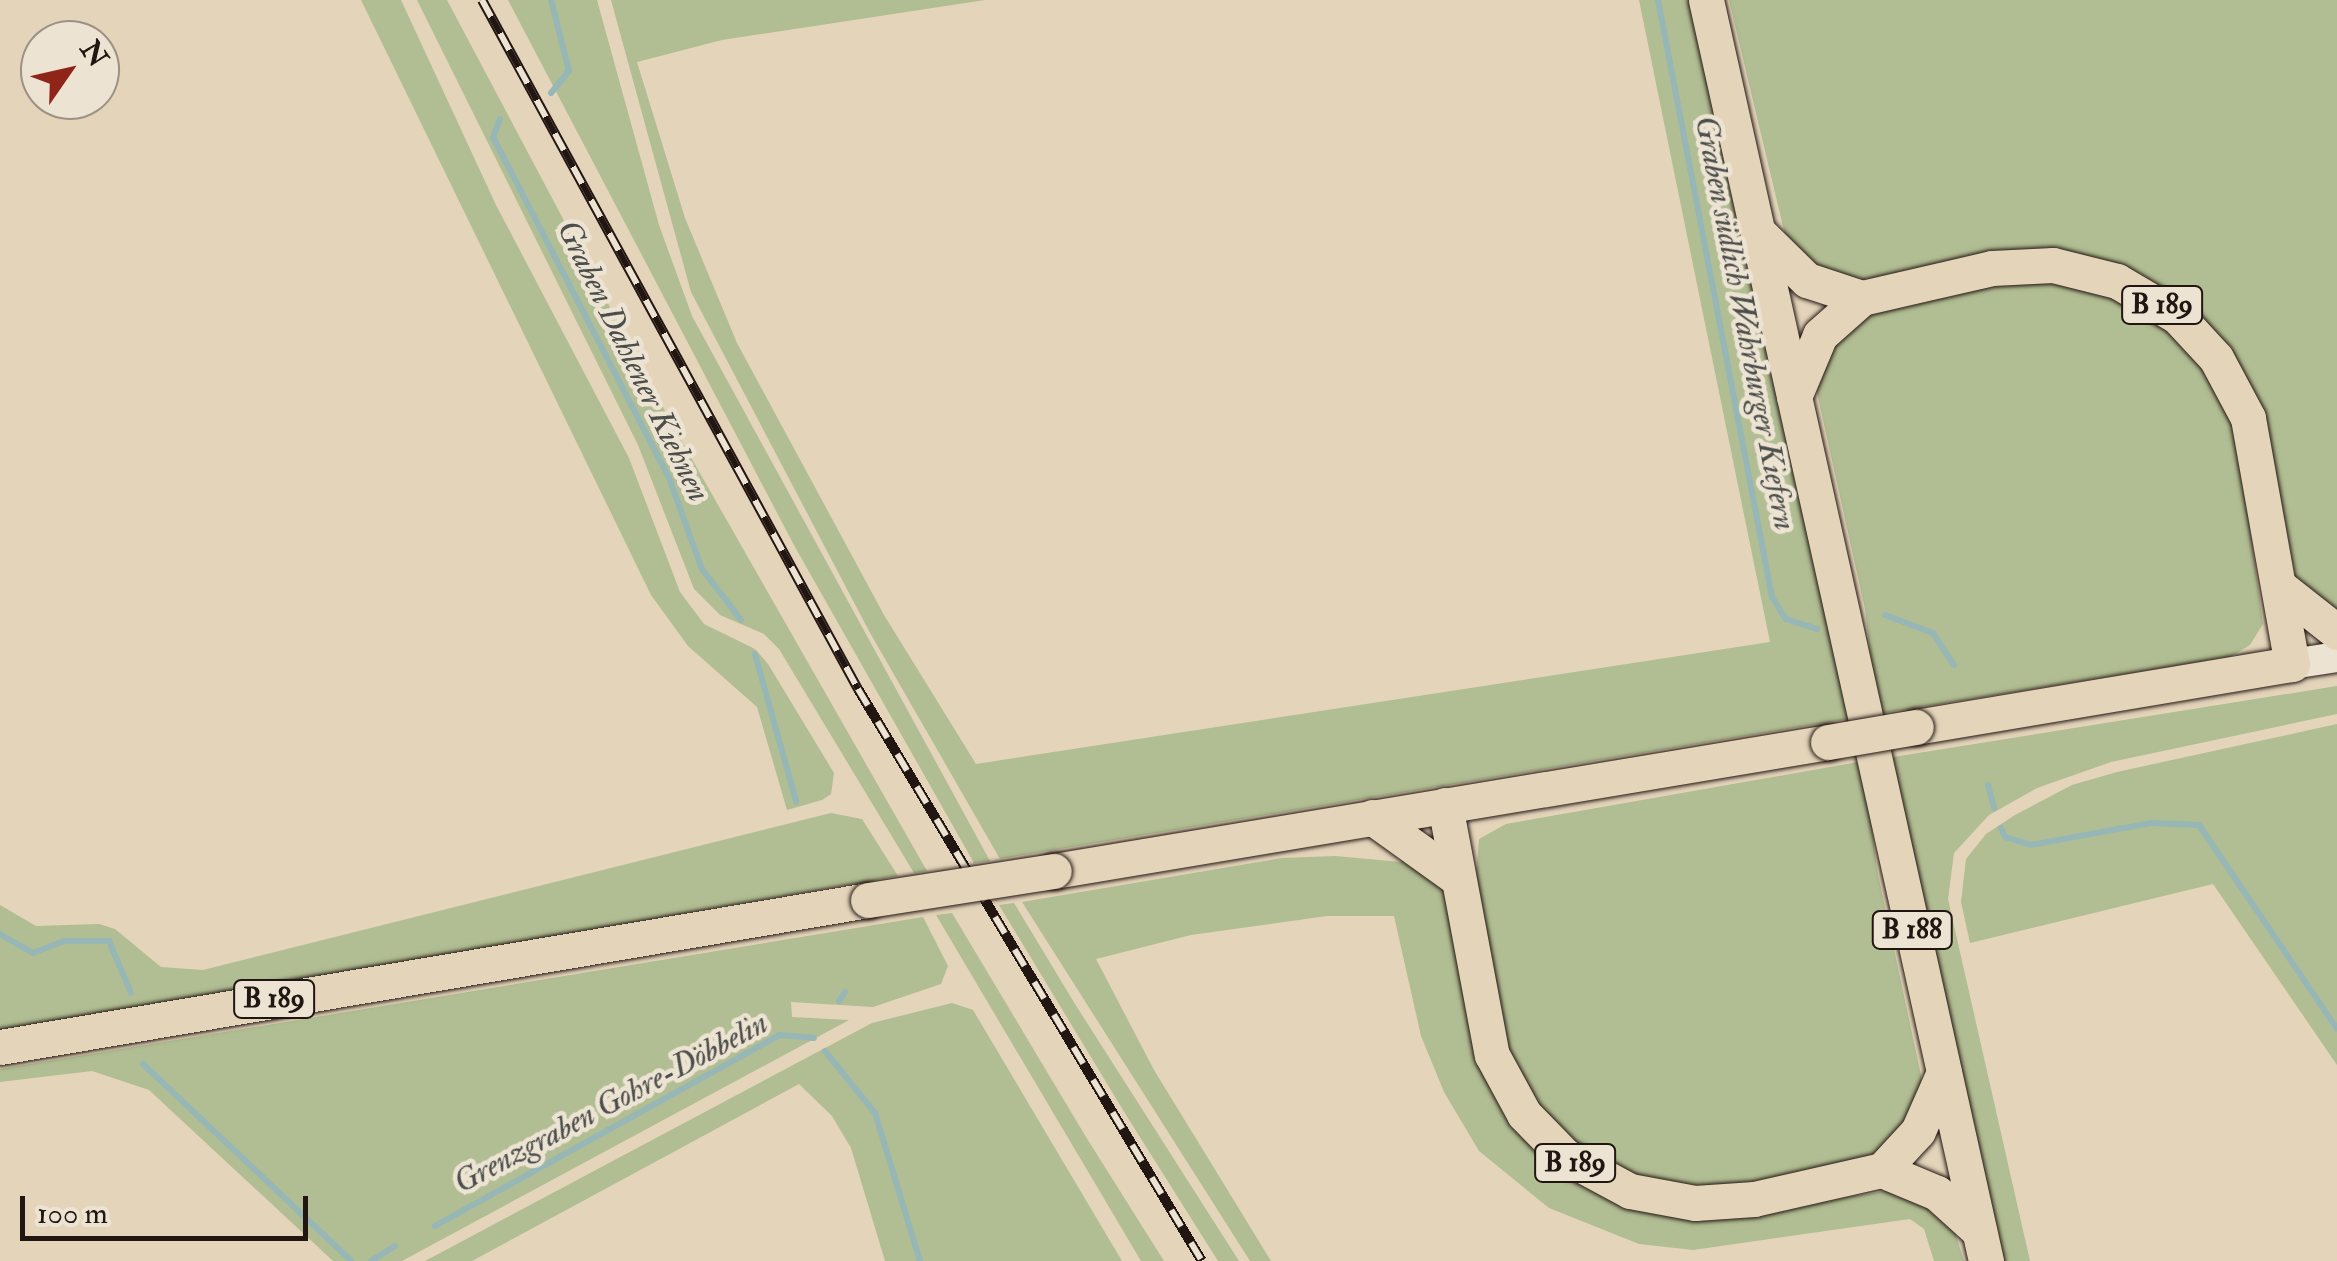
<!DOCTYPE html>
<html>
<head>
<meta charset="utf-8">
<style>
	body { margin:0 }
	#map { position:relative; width:2337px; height:1261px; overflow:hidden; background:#e4d4ba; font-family:"IM FELL Double Pica",serif }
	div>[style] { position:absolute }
	.green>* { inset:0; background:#b1bd92 }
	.stream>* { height:6px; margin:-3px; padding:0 3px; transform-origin:3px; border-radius:3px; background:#97b7b6 }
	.roads { filter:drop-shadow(0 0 2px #221612) drop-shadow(0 0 2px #221612) }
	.secondary>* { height:30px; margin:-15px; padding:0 15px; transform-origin:15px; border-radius:15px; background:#ede3d2 }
	.primary>* { height:35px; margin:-17.5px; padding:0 17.5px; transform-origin:17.5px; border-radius:17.5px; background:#e4d4ba }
	.rail>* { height:10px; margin-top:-5px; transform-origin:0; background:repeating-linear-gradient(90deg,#ede3d2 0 19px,#221612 0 38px); box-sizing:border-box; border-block:2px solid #221612 }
	.bridges { filter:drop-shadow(0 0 2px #221612) drop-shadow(0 0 2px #221612) }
	.primary-bridge>* { height:35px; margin:-17.5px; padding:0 17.5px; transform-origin:17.5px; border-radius:17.5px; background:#e4d4ba }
	span { translate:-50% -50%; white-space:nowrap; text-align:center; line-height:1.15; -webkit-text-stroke:9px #ede3d2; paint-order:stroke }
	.shield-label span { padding:2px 8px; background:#ede3d2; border:2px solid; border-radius:8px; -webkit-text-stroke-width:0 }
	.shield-label { font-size:28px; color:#221612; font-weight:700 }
	.water-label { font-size:32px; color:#4b4e4b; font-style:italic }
	.north { position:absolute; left:20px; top:20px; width:100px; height:100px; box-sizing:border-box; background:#ede3d2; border:2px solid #9c9185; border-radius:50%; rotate:56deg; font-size:28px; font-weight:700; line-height:40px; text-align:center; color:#221612 }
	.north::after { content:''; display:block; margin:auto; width:35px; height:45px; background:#8f2418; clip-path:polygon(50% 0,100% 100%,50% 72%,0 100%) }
	.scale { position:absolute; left:20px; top:1196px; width:288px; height:45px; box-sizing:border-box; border:5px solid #221612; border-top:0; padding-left:12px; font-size:30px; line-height:35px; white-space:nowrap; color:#221612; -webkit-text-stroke:8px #ede3d2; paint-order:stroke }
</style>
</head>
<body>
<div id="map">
	<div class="green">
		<div style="clip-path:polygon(361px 0,401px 0,496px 205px,629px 458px,680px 592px,704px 624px,755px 649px,768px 664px,834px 773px,831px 794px,822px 800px,787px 810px,757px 707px,688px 646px,651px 595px)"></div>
		<div style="clip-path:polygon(417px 0,447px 0,673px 426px,927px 871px,914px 873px,779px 649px,764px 634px,720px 615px,694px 589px,638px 445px)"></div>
		<div style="clip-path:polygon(508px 0,597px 0,659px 225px,692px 316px,990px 861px,974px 863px,795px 547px)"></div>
		<div style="clip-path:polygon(611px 0,985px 0,722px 40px,637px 62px,685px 218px,737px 343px,884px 615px,976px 764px,1770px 642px,1639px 0,1694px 0,1854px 718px,1000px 859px,869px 631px,691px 292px)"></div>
		<div style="clip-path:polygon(1729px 0,2337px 0,2337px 618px,2297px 585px,2273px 459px,2144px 278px,1831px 281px,1787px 243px)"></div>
		<div style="clip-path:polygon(2055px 278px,2133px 302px,2195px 351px,2235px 417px,2263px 624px,2250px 645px,2230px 657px,1877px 714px,1865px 609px,1817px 393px,1823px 353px,1855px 317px,1977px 283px)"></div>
		<div style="clip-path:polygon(2337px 686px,2337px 714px,2111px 762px,2037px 788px,1989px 815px,1954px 853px,1948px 899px,2030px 1261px,1999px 1261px,1887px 758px)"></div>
		<div style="clip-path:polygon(2337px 724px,2337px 1065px,2213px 884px,1970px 943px,1961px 902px,1966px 859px,1986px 834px,2015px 815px,2072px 785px,2117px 772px)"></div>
		<div style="clip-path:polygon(1864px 761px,1877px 870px,1921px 1075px,1922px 1094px,1885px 1152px,1722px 1191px,1626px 1176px,1550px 1125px,1510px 1065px,1475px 887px,1479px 839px,1506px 824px)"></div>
		<div style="clip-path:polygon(831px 813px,862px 819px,898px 876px,0 1033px,0 905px,36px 926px,99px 924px,115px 929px,161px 967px,203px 970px)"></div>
		<div style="clip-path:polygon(1335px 856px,1401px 862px,1413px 856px,1441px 882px,1558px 1170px,1590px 1190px,1628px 1207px,1706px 1219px,1905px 1188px,1954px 1229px,1964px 1261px,1934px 1261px,1924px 1229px,1910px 1219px,1693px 1250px,1639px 1244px,1549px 1208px,1479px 1151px,1444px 1092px,1421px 1036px,1394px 916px,1327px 916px,1191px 935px,1096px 959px,1154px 1070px,1271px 1261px,1250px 1261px,1022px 902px,1282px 858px)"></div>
		<div style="clip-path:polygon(1014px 903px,1075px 1004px,1239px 1261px,1218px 1261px,1126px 1115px,999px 905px)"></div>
		<div style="clip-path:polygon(952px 913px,1086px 1137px,1164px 1261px,1141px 1261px,936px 915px)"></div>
		<div style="clip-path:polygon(923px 917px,948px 966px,941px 984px,873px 1007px,791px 1002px,792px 1017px,849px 1020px,402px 1261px,333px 1261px,149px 1090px,92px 1071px,0 1082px,0 1069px)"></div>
		<div style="clip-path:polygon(952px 1003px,973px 1010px,1122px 1261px,885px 1261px,851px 1148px,832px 1116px,799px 1084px,472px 1261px,425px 1261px,872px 1023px)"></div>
	</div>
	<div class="stream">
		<div style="left:1658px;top:0;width:608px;rotate:79.19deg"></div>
		<div style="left:1772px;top:597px;width:26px;rotate:58deg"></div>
		<div style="left:1786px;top:619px;width:33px;rotate:18deg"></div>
		<div style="left:551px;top:93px;width:28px;rotate:-51deg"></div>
		<div style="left:569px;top:71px;width:73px;rotate:-104.2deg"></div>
		<div style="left:500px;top:119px;width:19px;rotate:111deg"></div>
		<div style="left:493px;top:137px;width:384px;rotate:62.7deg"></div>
		<div style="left:669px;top:478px;width:97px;rotate:70.1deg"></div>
		<div style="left:702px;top:569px;width:64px;rotate:52.6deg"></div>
		<div style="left:1885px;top:615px;width:51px;rotate:20.6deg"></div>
		<div style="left:1933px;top:633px;width:38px;rotate:57deg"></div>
		<div style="left:755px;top:654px;width:153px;rotate:74.4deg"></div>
		<div style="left:1988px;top:785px;width:24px;rotate:75deg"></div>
		<div style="left:2001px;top:828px;width:10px;rotate:66deg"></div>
		<div style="left:2005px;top:837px;width:27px;rotate:17deg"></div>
		<div style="left:2031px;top:845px;width:122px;rotate:-10.4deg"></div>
		<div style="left:2151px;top:823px;width:48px;rotate:2.4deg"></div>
		<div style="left:2199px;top:825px;width:246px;rotate:55.9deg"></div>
		<div style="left:0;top:934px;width:38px;rotate:30deg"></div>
		<div style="left:33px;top:953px;width:34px;rotate:-21deg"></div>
		<div style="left:65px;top:941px;width:44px"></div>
		<div style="left:109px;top:941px;width:56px;rotate:67.1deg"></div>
		<div style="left:839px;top:1001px;width:11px;rotate:-56deg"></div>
		<div style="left:825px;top:1051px;width:80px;rotate:51.1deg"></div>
		<div style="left:875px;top:1113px;width:155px;rotate:73.1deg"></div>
		<div style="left:143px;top:1064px;width:286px;rotate:43.4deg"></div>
		<div style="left:435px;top:1226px;width:394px;rotate:-29deg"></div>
		<div style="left:780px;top:1035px;width:34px;rotate:5deg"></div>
		<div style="left:371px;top:1261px;width:28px;rotate:-32deg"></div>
	</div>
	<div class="roads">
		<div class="secondary">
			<div style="left:2292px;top:664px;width:46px;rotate:-8.8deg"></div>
		</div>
		<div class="primary">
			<div style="left:1706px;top:0;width:1292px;rotate:77.48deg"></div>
			<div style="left:1760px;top:234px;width:66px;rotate:44.4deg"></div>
			<div style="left:1807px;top:280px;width:58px;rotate:18.1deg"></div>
			<div style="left:1794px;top:397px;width:67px;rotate:-67.2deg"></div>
			<div style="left:1820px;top:335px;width:56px;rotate:-41.4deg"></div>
			<div style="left:1862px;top:298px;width:133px;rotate:-13deg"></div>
			<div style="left:1992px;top:268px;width:61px;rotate:-2.8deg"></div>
			<div style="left:2053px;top:265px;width:66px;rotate:14deg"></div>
			<div style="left:2117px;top:281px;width:71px;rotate:30.5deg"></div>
			<div style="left:2178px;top:317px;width:56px;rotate:47.2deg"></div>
			<div style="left:2216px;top:358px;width:68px;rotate:61.9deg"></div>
			<div style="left:2248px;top:418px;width:250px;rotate:79.9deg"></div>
			<div style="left:2292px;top:664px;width:381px;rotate:170.5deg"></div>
			<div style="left:2280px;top:587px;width:73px;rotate:38.3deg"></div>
			<div style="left:1445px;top:805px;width:254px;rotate:79.4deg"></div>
			<div style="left:1492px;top:1055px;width:67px;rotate:61.5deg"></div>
			<div style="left:1524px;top:1114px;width:59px;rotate:45.7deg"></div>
			<div style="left:1565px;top:1156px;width:74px;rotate:28.3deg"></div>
			<div style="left:1630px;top:1191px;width:66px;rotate:10.5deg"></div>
			<div style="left:1695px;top:1203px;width:59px;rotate:-3.9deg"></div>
			<div style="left:1754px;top:1199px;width:131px;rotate:-12.8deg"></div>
			<div style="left:1882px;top:1170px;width:60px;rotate:22.7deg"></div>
			<div style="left:1937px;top:1193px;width:57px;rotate:42.1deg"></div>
			<div style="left:1372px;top:817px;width:105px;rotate:35.7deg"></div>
			<div style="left:1054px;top:871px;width:785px;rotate:-9.46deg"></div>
			<div style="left:0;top:1047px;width:880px;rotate:-9.61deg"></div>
			<div style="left:1882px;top:1170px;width:53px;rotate:-47.3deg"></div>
			<div style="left:1918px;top:1131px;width:64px;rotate:-66.2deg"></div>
		</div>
	</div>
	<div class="rail">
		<div style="left:482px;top:0;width:785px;rotate:61.38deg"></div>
		<div style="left:858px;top:689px;width:667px;rotate:58.98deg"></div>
	</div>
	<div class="bridges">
		<div class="primary-bridge">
			<div style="left:1828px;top:742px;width:89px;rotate:-9.7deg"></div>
			<div style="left:868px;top:900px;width:188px;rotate:-8.9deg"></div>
		</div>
	</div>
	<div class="shield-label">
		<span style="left:2162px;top:305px">B 189</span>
		<span style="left:1912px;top:930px">B 188</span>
		<span style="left:274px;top:999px">B 189</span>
		<span style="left:1575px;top:1163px">B 189</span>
	</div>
	<div class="water-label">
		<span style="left:1745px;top:323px;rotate:79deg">Graben südlich Wahrburger Kiefern</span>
		<span style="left:633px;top:361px;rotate:64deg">Graben Dahlener Kiehnen</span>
		<span style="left:611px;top:1103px;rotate:-28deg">Grenzgraben Gohre-Döbbelin</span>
	</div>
	<div class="north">N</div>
	<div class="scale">100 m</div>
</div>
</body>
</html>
